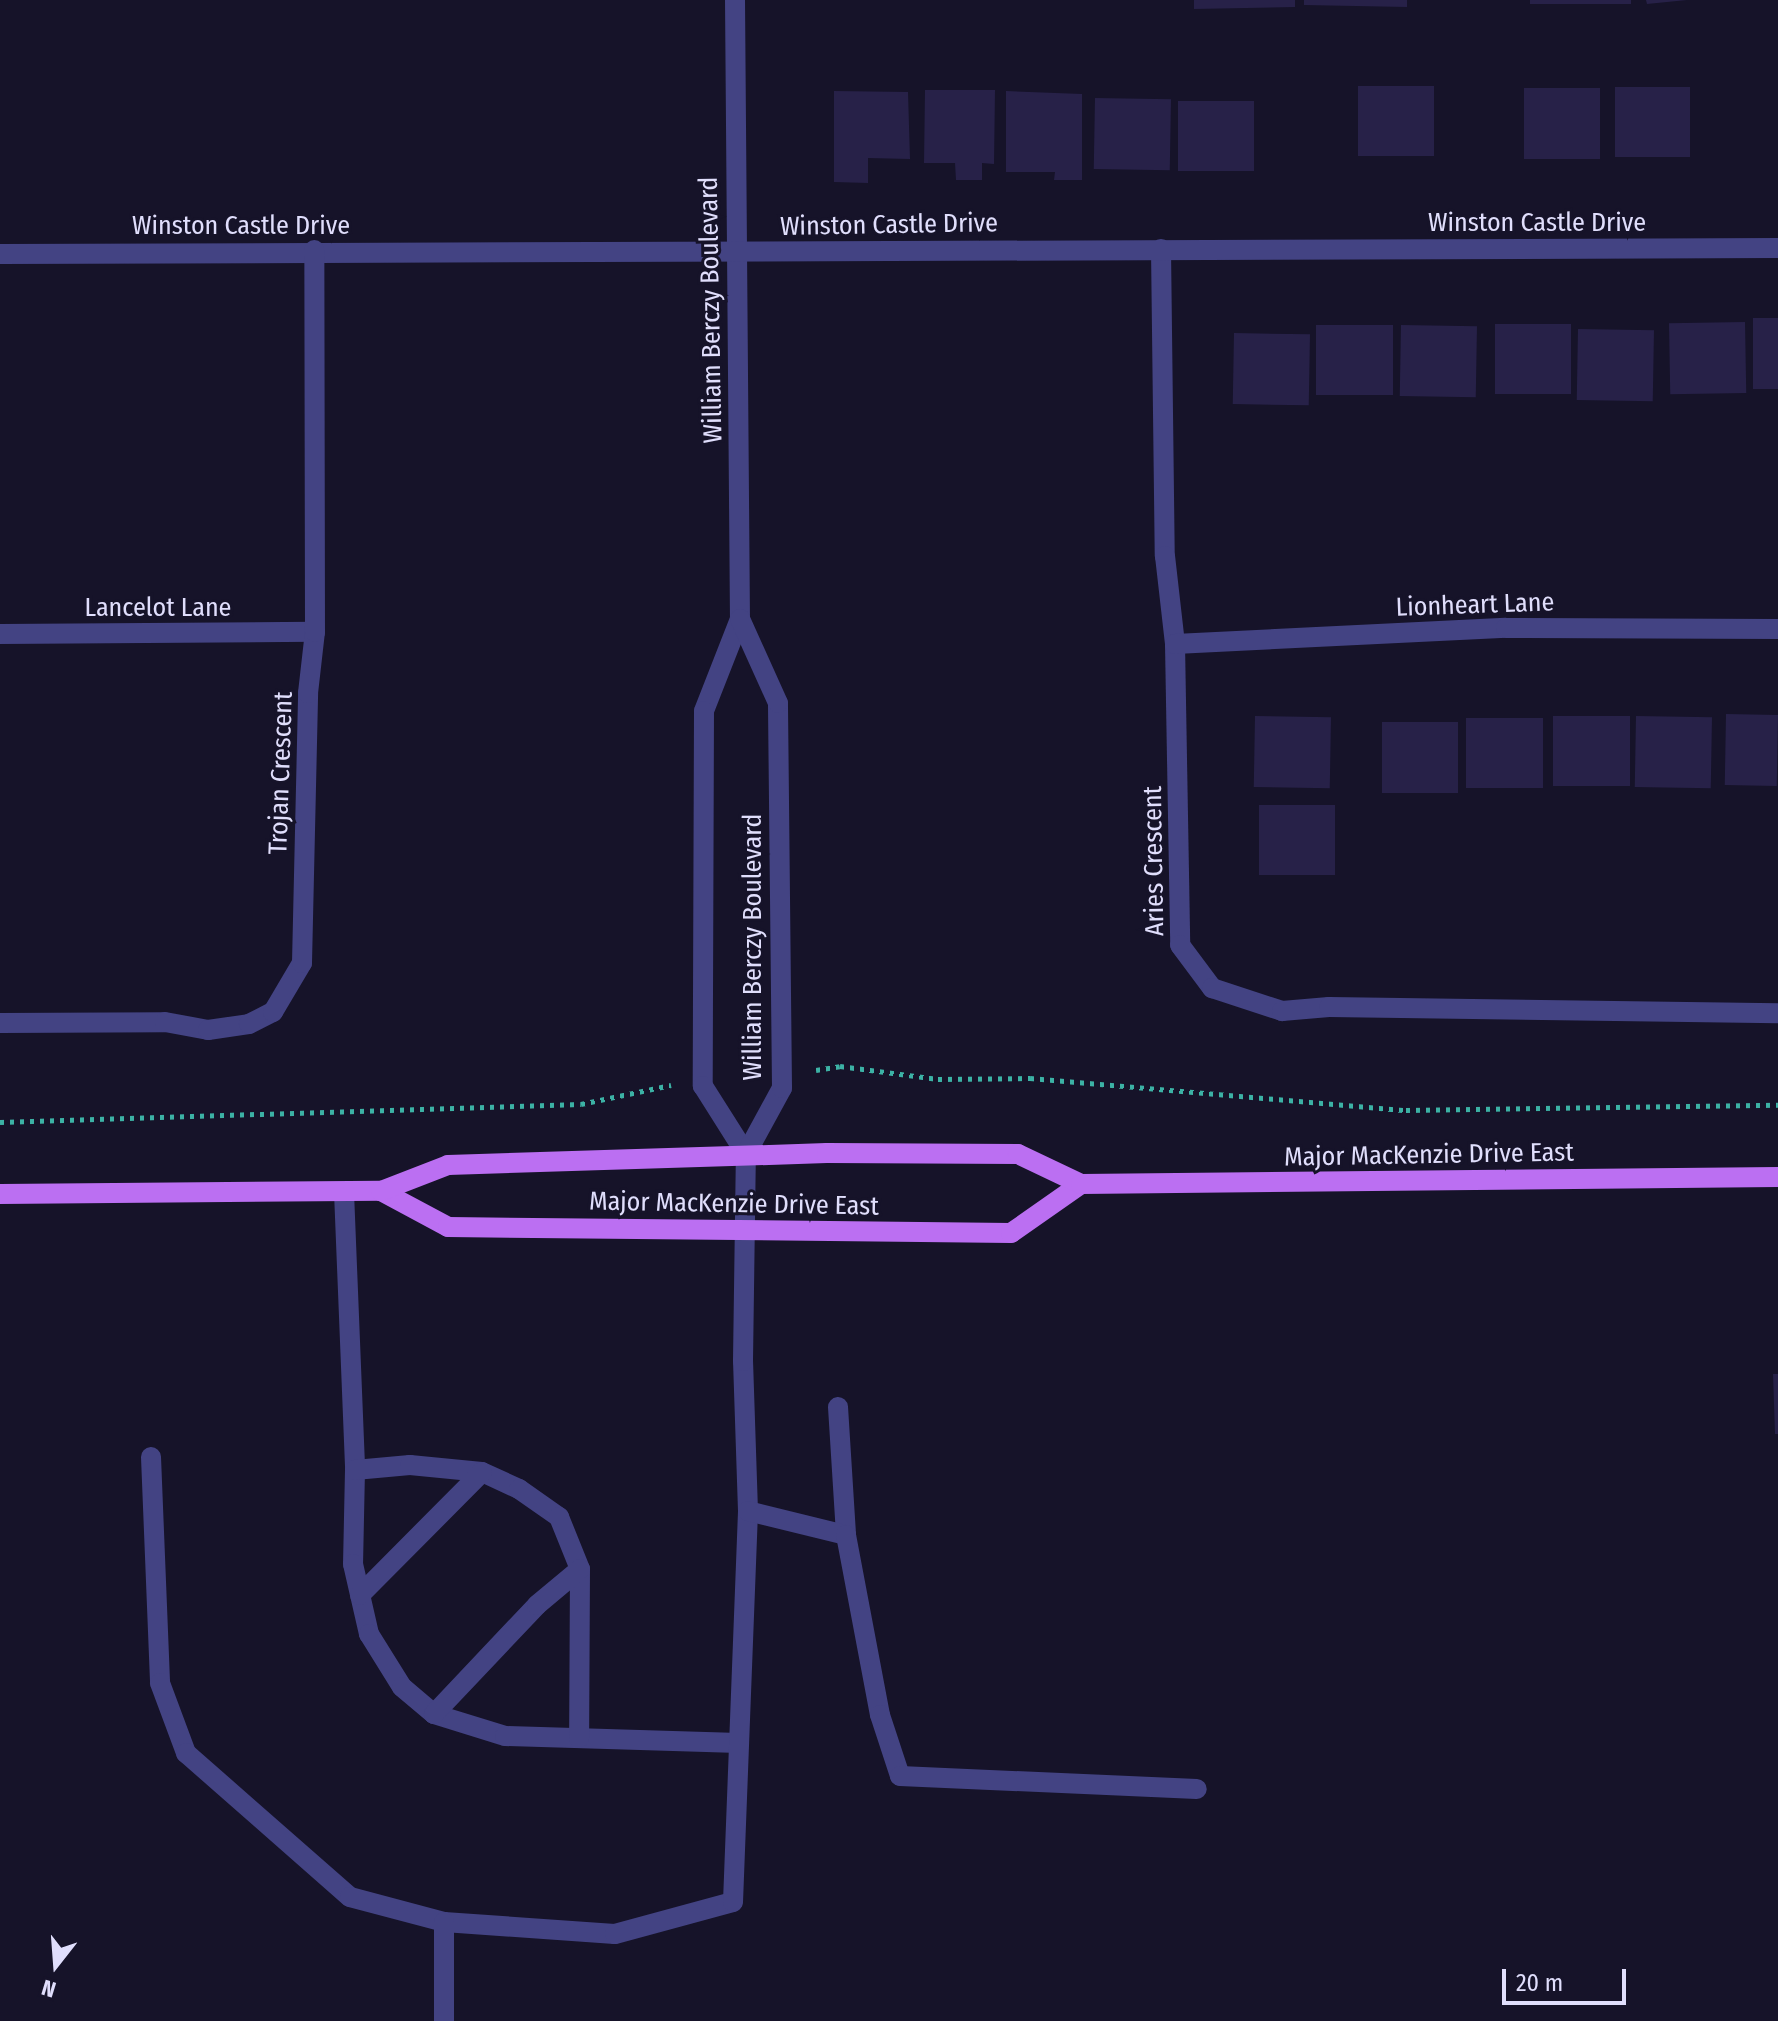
<!DOCTYPE html>
<html>
<head>
<meta charset="utf-8">
<style>
	body { margin:0 }
	#map { position:relative; width:1778px; height:2021px; overflow:hidden; background:#161329; font-family:"Fira Sans Condensed",sans-serif }
	div>[style] { position:absolute }
	.building>* { inset:0; background:#272148; transform-origin:0 0 }
	.path>* { height:5px; margin-top:-2.5px; transform-origin:0; background:repeating-linear-gradient(90deg,#3cb2a5 0 4px,transparent 0 10px) }
	.minor>* { height:20px; margin:-10px; padding:0 10px; transform-origin:10px; border-radius:10px; background:#434383 }
	.major>* { height:20px; margin:-10px; padding:0 10px; transform-origin:10px; border-radius:10px; background:#bb6ff2 }
	span { translate:-50% -50%; white-space:nowrap; text-align:center; line-height:1.15; -webkit-text-stroke:6px #161329; paint-order:stroke }
	.street-label { font-size:26px; color:#e0defc }
	.north { position:absolute; left:16px; top:1925px; width:80px; height:80px; -webkit-text-stroke:6px #161329; paint-order:stroke; rotate:197deg; font-size:22px; font-weight:700; line-height:32px; text-align:center; color:#e0defc }
	.north::after { content:''; display:block; margin:auto; width:28px; height:36px; background:#e0defc; clip-path:polygon(50% 0,100% 100%,50% 72%,0 100%) }
	.scale { position:absolute; left:1502px; top:1969px; width:124px; height:36px; box-sizing:border-box; border:4px solid #e0defc; border-top:0; padding-left:10px; font-size:24px; line-height:28px; white-space:nowrap; color:#e0defc; -webkit-text-stroke:6px #161329; paint-order:stroke }
</style>
</head>
<body>
<div id="map">
	<div class="building">
		<div style="clip-path:polygon(1194px 0,1295px 0,1295px 7px,1194px 9px)"></div>
		<div style="clip-path:polygon(1304px 0,1407px 0,1407px 7px,1304px 5px)"></div>
		<div style="left:1530px;top:0;width:101px;height:4px"></div>
		<div style="clip-path:polygon(1646px 0,1687px 0,1647px 4px)"></div>
		<div style="left:1358px;top:86px;width:76px;height:70px"></div>
		<div style="left:1615px;top:87px;width:75px;height:70px"></div>
		<div style="left:1524px;top:88px;width:76px;height:71px"></div>
		<div style="clip-path:polygon(925px 90px,995px 90px,994px 164px,982px 163px,982px 180px,956px 180px,955px 163px,924px 163px)"></div>
		<div style="clip-path:polygon(834px 91px,908px 92px,910px 159px,868px 158px,868px 183px,834px 182px)"></div>
		<div style="clip-path:polygon(1006px 91px,1082px 94px,1082px 180px,1054px 180px,1055px 172px,1006px 172px)"></div>
		<div style="left:1095px;top:98px;width:76px;height:71px;rotate:1deg"></div>
		<div style="left:1178px;top:101px;width:76px;height:70px"></div>
		<div style="left:1753px;top:318px;width:25px;height:71px"></div>
		<div style="left:1745px;top:322px;width:71px;height:76px;rotate:89deg"></div>
		<div style="left:1495px;top:324px;width:76px;height:70px"></div>
		<div style="left:1316px;top:325px;width:77px;height:70px"></div>
		<div style="left:1401px;top:325px;width:76px;height:71px;rotate:1deg"></div>
		<div style="left:1578px;top:329px;width:76px;height:71px;rotate:1deg"></div>
		<div style="left:1234px;top:333px;width:76px;height:71px;rotate:1deg"></div>
		<div style="left:1726px;top:714px;width:52px;height:71px;rotate:1deg"></div>
		<div style="left:1255px;top:716px;width:76px;height:71px;rotate:1deg"></div>
		<div style="left:1553px;top:716px;width:77px;height:70px"></div>
		<div style="left:1636px;top:716px;width:76px;height:71px;rotate:1deg"></div>
		<div style="left:1466px;top:718px;width:77px;height:70px"></div>
		<div style="left:1382px;top:722px;width:76px;height:71px"></div>
		<div style="left:1259px;top:805px;width:76px;height:70px"></div>
		<div style="clip-path:polygon(1773px 1374px,1778px 1374px,1778px 1434px,1775px 1434px)"></div>
	</div>
	<div class="path">
		<div style="left:816px;top:1070px;width:24px;rotate:-9deg"></div>
		<div style="left:840px;top:1066px;width:99px;rotate:7.6deg"></div>
		<div style="left:938px;top:1079px;width:92px;rotate:-0.6deg"></div>
		<div style="left:1030px;top:1078px;width:377px;rotate:4.9deg"></div>
		<div style="left:1406px;top:1110px;width:372px;rotate:-0.8deg"></div>
		<div style="left:0;top:1122px;width:581px;rotate:-1.77deg"></div>
		<div style="left:581px;top:1104px;width:92px;rotate:-11.9deg"></div>
	</div>
	<div class="minor">
		<div style="left:735px;top:0;width:619px;rotate:89.54deg"></div>
		<div style="left:740px;top:619px;width:99px;rotate:111.4deg"></div>
		<div style="left:704px;top:711px;width:375px;rotate:90.2deg"></div>
		<div style="left:703px;top:1086px;width:80px;rotate:57.7deg"></div>
		<div style="left:1161px;top:249px;width:307px;rotate:89.3deg"></div>
		<div style="left:1165px;top:556px;width:89px;rotate:83.5deg"></div>
		<div style="left:1175px;top:644px;width:301px;rotate:89deg"></div>
		<div style="left:1180px;top:945px;width:54px;rotate:53.3deg"></div>
		<div style="left:1212px;top:988px;width:74px;rotate:18.2deg"></div>
		<div style="left:1282px;top:1011px;width:47px;rotate:-4.9deg"></div>
		<div style="left:1329px;top:1007px;width:449px;rotate:0.8deg"></div>
		<div style="left:0;top:254px;width:1778px;rotate:-0.19deg"></div>
		<div style="left:0;top:634px;width:315px;rotate:-0.4deg"></div>
		<div style="left:1175px;top:644px;width:331px;rotate:-2.8deg"></div>
		<div style="left:1506px;top:628px;width:272px;rotate:0.2deg"></div>
		<div style="left:0;top:1023px;width:165px;rotate:-0.3deg"></div>
		<div style="left:165px;top:1022px;width:44px;rotate:10.5deg"></div>
		<div style="left:208px;top:1030px;width:41px;rotate:-8.3deg"></div>
		<div style="left:249px;top:1024px;width:27px;rotate:-27deg"></div>
		<div style="left:273px;top:1012px;width:57px;rotate:-59.4deg"></div>
		<div style="left:302px;top:963px;width:270px;rotate:-88.7deg"></div>
		<div style="left:308px;top:693px;width:61px;rotate:-83.5deg"></div>
		<div style="left:315px;top:632px;width:382px;rotate:-90.1deg"></div>
		<div style="left:344px;top:1192px;width:278px;rotate:87.7deg"></div>
		<div style="left:355px;top:1470px;width:94px;rotate:91.2deg"></div>
		<div style="left:353px;top:1564px;width:72px;rotate:77.1deg"></div>
		<div style="left:369px;top:1634px;width:62px;rotate:58.1deg"></div>
		<div style="left:402px;top:1687px;width:42px;rotate:40.2deg"></div>
		<div style="left:434px;top:1714px;width:74px;rotate:17.2deg"></div>
		<div style="left:505px;top:1736px;width:234px;rotate:1.7deg"></div>
		<div style="left:838px;top:1407px;width:128px;rotate:86.4deg"></div>
		<div style="left:151px;top:1457px;width:226px;rotate:87.7deg"></div>
		<div style="left:160px;top:1683px;width:75px;rotate:69.6deg"></div>
		<div style="left:186px;top:1753px;width:218px;rotate:41.3deg"></div>
		<div style="left:350px;top:1897px;width:97px;rotate:14.9deg"></div>
		<div style="left:444px;top:1922px;width:171px;rotate:4deg"></div>
		<div style="left:615px;top:1934px;width:122px;rotate:-15.2deg"></div>
		<div style="left:733px;top:1902px;width:391px;rotate:-87.8deg"></div>
		<div style="left:748px;top:1511px;width:150px;rotate:-91.9deg"></div>
		<div style="left:743px;top:1361px;width:207px;rotate:-89.2deg"></div>
		<div style="left:746px;top:1154px;width:75px;rotate:-61.4deg"></div>
		<div style="left:782px;top:1088px;width:385px;rotate:-90.6deg"></div>
		<div style="left:778px;top:703px;width:92px;rotate:-114.3deg"></div>
		<div style="left:355px;top:1470px;width:55px;rotate:-5.2deg"></div>
		<div style="left:410px;top:1465px;width:72px;rotate:5.6deg"></div>
		<div style="left:482px;top:1472px;width:41px;rotate:24.7deg"></div>
		<div style="left:519px;top:1489px;width:49px;rotate:35deg"></div>
		<div style="left:559px;top:1517px;width:56px;rotate:68deg"></div>
		<div style="left:580px;top:1569px;width:169px;rotate:90.3deg"></div>
		<div style="left:748px;top:1511px;width:101px;rotate:13.8deg"></div>
		<div style="left:846px;top:1535px;width:183px;rotate:79.3deg"></div>
		<div style="left:880px;top:1715px;width:64px;rotate:71.8deg"></div>
		<div style="left:900px;top:1776px;width:297px;rotate:2.5deg"></div>
		<div style="left:360px;top:1595px;width:173px;rotate:-45.2deg"></div>
		<div style="left:434px;top:1714px;width:150px;rotate:-46.6deg"></div>
		<div style="left:537px;top:1605px;width:56px;rotate:-39.9deg"></div>
		<div style="left:444px;top:1922px;width:99px;rotate:90deg"></div>
	</div>
	<div class="major">
		<div style="left:381px;top:1191px;width:76px;rotate:28.2deg"></div>
		<div style="left:448px;top:1227px;width:563px;rotate:0.61deg"></div>
		<div style="left:1011px;top:1233px;width:85px;rotate:-35deg"></div>
		<div style="left:0;top:1194px;width:381px;rotate:-0.5deg"></div>
		<div style="left:381px;top:1191px;width:72px;rotate:-21.2deg"></div>
		<div style="left:448px;top:1165px;width:379px;rotate:-1.8deg"></div>
		<div style="left:827px;top:1153px;width:191px;rotate:0.3deg"></div>
		<div style="left:1018px;top:1154px;width:70px;rotate:25.5deg"></div>
		<div style="left:1081px;top:1184px;width:697px;rotate:-0.58deg"></div>
	</div>
	<div class="street-label">
		<span style="left:1537px;top:223px">Winston Castle Drive</span>
		<span style="left:889px;top:225px;rotate:-1deg">Winston Castle Drive</span>
		<span style="left:241px;top:226px">Winston Castle Drive</span>
		<span style="left:711px;top:310px;rotate:-91deg">William Berczy Boulevard</span>
		<span style="left:1475px;top:605px;rotate:-2deg">Lionheart Lane</span>
		<span style="left:158px;top:608px">Lancelot Lane</span>
		<span style="left:281px;top:773px;rotate:-88deg">Trojan Crescent</span>
		<span style="left:1154px;top:861px;rotate:-91deg">Aries Crescent</span>
		<span style="left:753px;top:947px;rotate:-90deg">William Berczy Boulevard</span>
		<span style="left:1429px;top:1155px;rotate:-1deg">Major MacKenzie Drive East</span>
		<span style="left:734px;top:1204px;rotate:1deg">Major MacKenzie Drive East</span>
	</div>
	<div class="north">N</div>
	<div class="scale">20 m</div>
</div>
</body>
</html>
